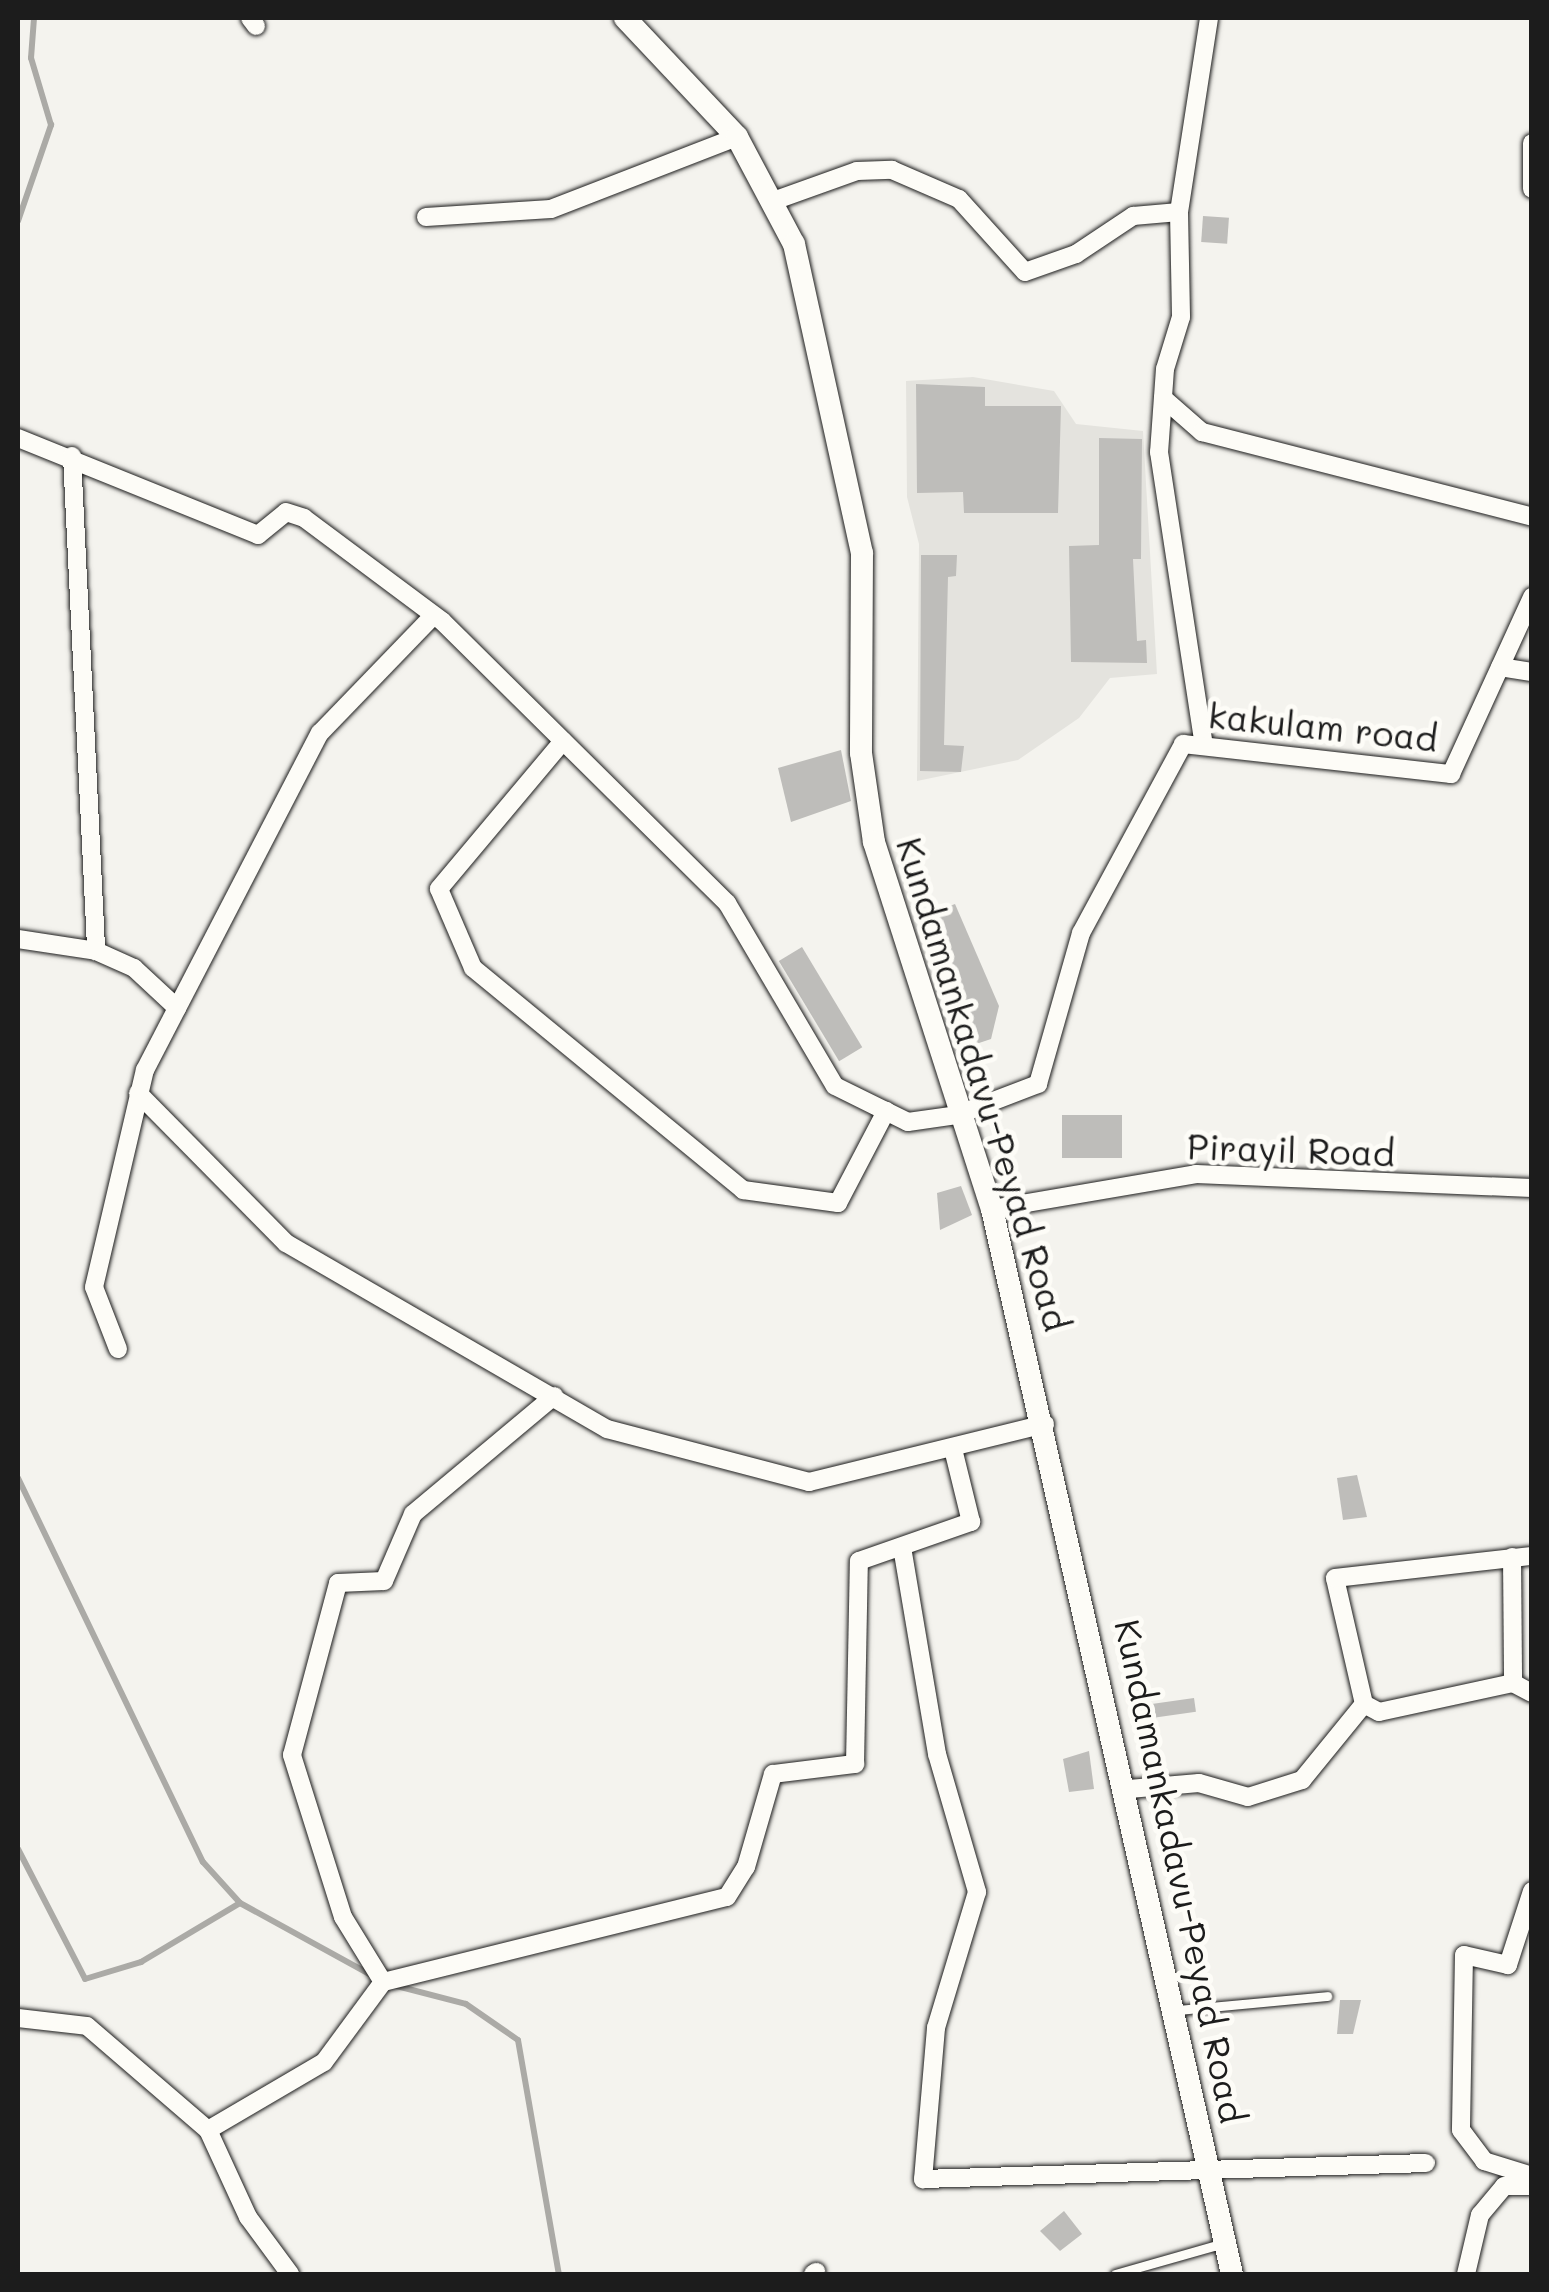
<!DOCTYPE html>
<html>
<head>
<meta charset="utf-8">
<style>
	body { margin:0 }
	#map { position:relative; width:1549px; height:2292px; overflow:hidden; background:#f4f3ee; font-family:Mali,sans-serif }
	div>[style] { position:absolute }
	.built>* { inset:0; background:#e4e3de }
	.stream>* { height:6px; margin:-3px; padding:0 3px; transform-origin:3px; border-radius:3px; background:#abaaa6 }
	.building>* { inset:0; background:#bebdba; transform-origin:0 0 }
	.roads { filter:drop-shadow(0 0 2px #1c1c1c) drop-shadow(0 0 2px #1c1c1c) }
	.lane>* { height:9px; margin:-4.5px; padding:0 4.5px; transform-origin:4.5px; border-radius:4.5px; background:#fdfcf7 }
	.street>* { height:18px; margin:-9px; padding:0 9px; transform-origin:9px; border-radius:9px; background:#fdfcf7 }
	.secondary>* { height:22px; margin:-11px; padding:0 11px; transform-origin:11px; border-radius:11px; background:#fdfcf7 }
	span { translate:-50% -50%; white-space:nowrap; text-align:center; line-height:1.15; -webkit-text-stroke:10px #fdfcf7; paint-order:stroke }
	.street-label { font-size:35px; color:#1c1c1c }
	.frame { position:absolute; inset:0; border:20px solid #1c1c1c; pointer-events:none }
</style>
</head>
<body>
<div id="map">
	<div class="built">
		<div style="clip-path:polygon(973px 377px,1054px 391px,1076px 424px,1143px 431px,1157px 674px,1110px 678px,1079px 718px,1018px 760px,917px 781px,919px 544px,907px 497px,906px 381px)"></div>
	</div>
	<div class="stream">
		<div style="left:18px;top:221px;width:102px;rotate:-71deg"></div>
		<div style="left:51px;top:125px;width:70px;rotate:-106.6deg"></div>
		<div style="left:31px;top:58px;width:40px;rotate:-85.7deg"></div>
		<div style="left:18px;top:1478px;width:426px;rotate:64.3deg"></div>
		<div style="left:203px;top:1862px;width:55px;rotate:47.9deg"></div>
		<div style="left:240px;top:1903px;width:152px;rotate:28.8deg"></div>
		<div style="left:18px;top:1849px;width:146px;rotate:62.7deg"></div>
		<div style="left:85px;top:1979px;width:59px;rotate:-16.9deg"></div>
		<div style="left:141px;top:1962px;width:115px;rotate:-30.8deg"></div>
		<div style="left:393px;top:1985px;width:75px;rotate:14.6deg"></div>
		<div style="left:466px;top:2004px;width:63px;rotate:34.7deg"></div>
		<div style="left:518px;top:2040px;width:238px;rotate:80.1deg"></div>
	</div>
	<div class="building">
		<div style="left:1203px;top:216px;width:26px;height:26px;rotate:4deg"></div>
		<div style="clip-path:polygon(916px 384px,985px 387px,985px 406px,1061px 406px,1058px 513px,964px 513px,963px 492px,917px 493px)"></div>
		<div style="clip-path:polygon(1099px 438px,1142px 439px,1141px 559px,1133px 559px,1137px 641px,1146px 640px,1147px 663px,1071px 662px,1069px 546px,1099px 545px)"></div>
		<div style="clip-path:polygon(921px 555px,957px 555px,956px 576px,948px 577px,944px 745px,964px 746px,961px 772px,920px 771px)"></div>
		<div style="clip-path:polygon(841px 750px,851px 801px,791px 822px,778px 768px)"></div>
		<div style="clip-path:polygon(955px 904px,999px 1006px,991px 1039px,970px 1046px,931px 913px)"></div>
		<div style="left:802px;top:947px;width:117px;height:27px;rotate:59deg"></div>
		<div style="left:1122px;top:1115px;width:43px;height:60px;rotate:90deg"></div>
		<div style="clip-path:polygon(961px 1186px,972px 1215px,940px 1230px,937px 1193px)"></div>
		<div style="clip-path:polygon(1357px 1475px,1367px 1517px,1343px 1520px,1337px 1478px)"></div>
		<div style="left:1194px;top:1698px;width:14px;height:64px;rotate:82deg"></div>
		<div style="clip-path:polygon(1089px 1751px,1094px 1789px,1069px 1792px,1063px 1759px)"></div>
		<div style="clip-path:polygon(1340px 2000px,1361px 2000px,1353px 2034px,1337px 2034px)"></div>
		<div style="clip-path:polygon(1064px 2211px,1082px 2234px,1060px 2251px,1040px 2231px)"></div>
	</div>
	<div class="roads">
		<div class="lane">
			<div style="left:1177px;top:2010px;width:151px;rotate:-5.3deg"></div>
			<div style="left:1115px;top:2274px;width:113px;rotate:-15.9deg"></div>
		</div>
		<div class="street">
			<div style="left:250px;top:18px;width:10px;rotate:53deg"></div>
			<div style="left:1532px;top:143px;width:46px;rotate:90deg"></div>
			<div style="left:776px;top:200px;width:86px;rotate:-19.7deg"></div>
			<div style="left:857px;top:171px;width:35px;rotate:-2deg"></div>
			<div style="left:892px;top:170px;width:73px;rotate:23.4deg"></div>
			<div style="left:959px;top:199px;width:98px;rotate:47.9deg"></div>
			<div style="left:1025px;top:272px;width:54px;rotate:-19.4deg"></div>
			<div style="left:1076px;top:254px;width:69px;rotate:-33.7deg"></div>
			<div style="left:1133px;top:216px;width:46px;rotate:-5deg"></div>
			<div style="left:1179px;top:212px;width:196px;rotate:-81.2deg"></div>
			<div style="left:1179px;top:212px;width:105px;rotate:88.9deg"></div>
			<div style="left:1181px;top:317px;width:54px;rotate:107.1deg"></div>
			<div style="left:1165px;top:369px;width:83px;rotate:94.1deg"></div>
			<div style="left:1159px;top:452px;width:296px;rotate:81.3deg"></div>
			<div style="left:426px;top:217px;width:125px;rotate:-3.7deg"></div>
			<div style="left:551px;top:209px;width:199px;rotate:-21.2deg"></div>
			<div style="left:1163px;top:398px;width:52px;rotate:41.1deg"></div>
			<div style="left:1202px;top:432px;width:341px;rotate:14.4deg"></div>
			<div style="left:18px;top:438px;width:259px;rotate:22deg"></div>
			<div style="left:258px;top:535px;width:36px;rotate:-39deg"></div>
			<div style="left:286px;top:512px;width:19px;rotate:18deg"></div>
			<div style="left:304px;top:518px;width:172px;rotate:36.7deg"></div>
			<div style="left:442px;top:621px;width:401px;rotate:44.7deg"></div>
			<div style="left:727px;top:903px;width:212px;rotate:59.5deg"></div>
			<div style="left:835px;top:1086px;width:81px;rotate:26.3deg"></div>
			<div style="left:908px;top:1122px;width:49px;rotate:-8.1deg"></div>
			<div style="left:957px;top:1115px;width:87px;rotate:-20.9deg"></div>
			<div style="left:1038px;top:1084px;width:157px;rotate:-74.1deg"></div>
			<div style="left:1081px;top:933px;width:215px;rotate:-61.6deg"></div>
			<div style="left:1183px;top:744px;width:270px;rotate:6.4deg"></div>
			<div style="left:1451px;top:774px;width:195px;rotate:-65.4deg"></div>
			<div style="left:72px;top:456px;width:496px;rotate:87.2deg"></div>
			<div style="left:1500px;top:667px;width:32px;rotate:9deg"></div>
			<div style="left:563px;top:741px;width:193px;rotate:130deg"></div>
			<div style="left:439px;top:889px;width:86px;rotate:66.7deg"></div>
			<div style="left:473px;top:968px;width:350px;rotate:39.4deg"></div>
			<div style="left:743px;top:1190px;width:96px;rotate:7.8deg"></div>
			<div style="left:838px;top:1203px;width:104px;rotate:-62.4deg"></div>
			<div style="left:18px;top:939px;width:79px;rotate:8.7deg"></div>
			<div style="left:96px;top:951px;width:42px;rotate:24.1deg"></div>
			<div style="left:134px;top:968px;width:59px;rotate:42.9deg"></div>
			<div style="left:138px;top:1093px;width:211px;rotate:45.4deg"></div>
			<div style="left:286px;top:1243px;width:371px;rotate:30.1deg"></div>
			<div style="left:607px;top:1429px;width:209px;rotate:14.7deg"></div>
			<div style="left:809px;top:1482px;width:243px;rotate:-13.8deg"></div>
			<div style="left:992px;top:1209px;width:207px;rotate:-9.7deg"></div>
			<div style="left:1196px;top:1174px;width:336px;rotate:2.4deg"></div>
			<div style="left:118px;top:1349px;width:66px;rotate:-111.2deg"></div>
			<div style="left:94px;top:1287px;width:223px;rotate:-76.8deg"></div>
			<div style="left:145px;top:1070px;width:380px;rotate:-62.6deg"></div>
			<div style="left:320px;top:733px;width:163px;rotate:-46deg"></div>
			<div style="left:902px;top:1547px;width:210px;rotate:80.4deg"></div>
			<div style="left:937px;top:1754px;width:144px;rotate:73.8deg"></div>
			<div style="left:977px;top:1892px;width:142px;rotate:106.8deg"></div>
			<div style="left:936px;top:2028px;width:152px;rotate:94.9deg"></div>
			<div style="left:923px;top:2179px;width:503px;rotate:-1.82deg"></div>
			<div style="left:1512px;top:1557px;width:126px;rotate:89.5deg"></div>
			<div style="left:1364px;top:1704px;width:17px;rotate:28deg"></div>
			<div style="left:1379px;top:1712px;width:137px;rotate:-12.2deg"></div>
			<div style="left:1513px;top:1683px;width:21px;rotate:28deg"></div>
			<div style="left:1129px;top:1789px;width:70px;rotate:-4.9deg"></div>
			<div style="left:1199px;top:1783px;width:51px;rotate:15.9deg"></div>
			<div style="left:1248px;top:1797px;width:57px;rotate:-17.5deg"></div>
			<div style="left:1302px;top:1780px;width:98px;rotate:-50.8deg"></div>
			<div style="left:1364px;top:1704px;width:129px;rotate:-103deg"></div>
			<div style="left:1335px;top:1578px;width:198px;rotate:-6.4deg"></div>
			<div style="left:1532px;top:1891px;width:78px;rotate:108deg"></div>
			<div style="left:1508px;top:1965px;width:45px;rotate:-167.2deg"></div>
			<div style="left:1464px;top:1955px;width:175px;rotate:91deg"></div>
			<div style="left:1461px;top:2130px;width:39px;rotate:53deg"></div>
			<div style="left:1484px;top:2161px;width:50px;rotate:17.4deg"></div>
			<div style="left:383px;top:1982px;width:76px;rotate:-121.6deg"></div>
			<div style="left:343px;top:1917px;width:170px;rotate:-107.5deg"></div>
			<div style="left:292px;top:1755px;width:178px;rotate:-75deg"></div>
			<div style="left:338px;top:1583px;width:46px;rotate:-2.5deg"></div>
			<div style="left:384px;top:1581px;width:73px;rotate:-66.6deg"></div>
			<div style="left:413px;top:1514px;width:184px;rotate:-39.9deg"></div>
			<div style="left:18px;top:2018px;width:69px;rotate:6.6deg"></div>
			<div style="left:87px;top:2026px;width:160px;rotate:40.7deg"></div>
			<div style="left:208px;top:2130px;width:96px;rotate:65.3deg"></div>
			<div style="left:248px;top:2217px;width:71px;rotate:53.6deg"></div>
			<div style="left:208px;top:2130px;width:134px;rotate:-30.4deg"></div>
			<div style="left:324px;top:2062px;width:99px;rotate:-53.6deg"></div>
			<div style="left:383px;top:1982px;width:354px;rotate:-13.9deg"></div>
			<div style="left:727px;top:1897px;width:36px;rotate:-58deg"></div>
			<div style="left:746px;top:1867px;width:97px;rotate:-73.8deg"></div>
			<div style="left:773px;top:1774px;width:83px;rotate:-7deg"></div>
			<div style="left:855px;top:1764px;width:203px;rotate:-88.9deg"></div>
			<div style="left:859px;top:1561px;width:119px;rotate:-19.2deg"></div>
			<div style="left:971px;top:1522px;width:71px;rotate:-103.8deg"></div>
			<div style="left:813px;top:2274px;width:4px;rotate:-34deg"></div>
			<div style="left:1466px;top:2274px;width:61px;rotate:-76.7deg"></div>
			<div style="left:1480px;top:2215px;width:38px;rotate:-50deg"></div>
			<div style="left:1504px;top:2186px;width:26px"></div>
		</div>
		<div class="secondary">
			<div style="left:625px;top:18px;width:163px;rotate:46.7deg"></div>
			<div style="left:737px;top:137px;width:121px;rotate:62deg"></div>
			<div style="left:794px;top:244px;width:316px;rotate:77.6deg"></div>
			<div style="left:862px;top:553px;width:200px;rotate:90.3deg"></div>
			<div style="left:861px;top:753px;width:90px;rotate:81.7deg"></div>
			<div style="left:874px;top:842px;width:386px;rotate:72.2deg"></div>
			<div style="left:992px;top:1209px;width:1092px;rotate:77.3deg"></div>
		</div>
	</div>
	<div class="street-label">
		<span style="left:1323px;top:726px;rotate:6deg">kakulam road</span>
		<span style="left:984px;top:1084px;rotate:73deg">Kundamankadavu-Peyad Road</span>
		<span style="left:1291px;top:1149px;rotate:2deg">Pirayil Road</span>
		<span style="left:1181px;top:1871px;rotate:78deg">Kundamankadavu-Peyad Road</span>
	</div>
	<div class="frame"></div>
</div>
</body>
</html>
